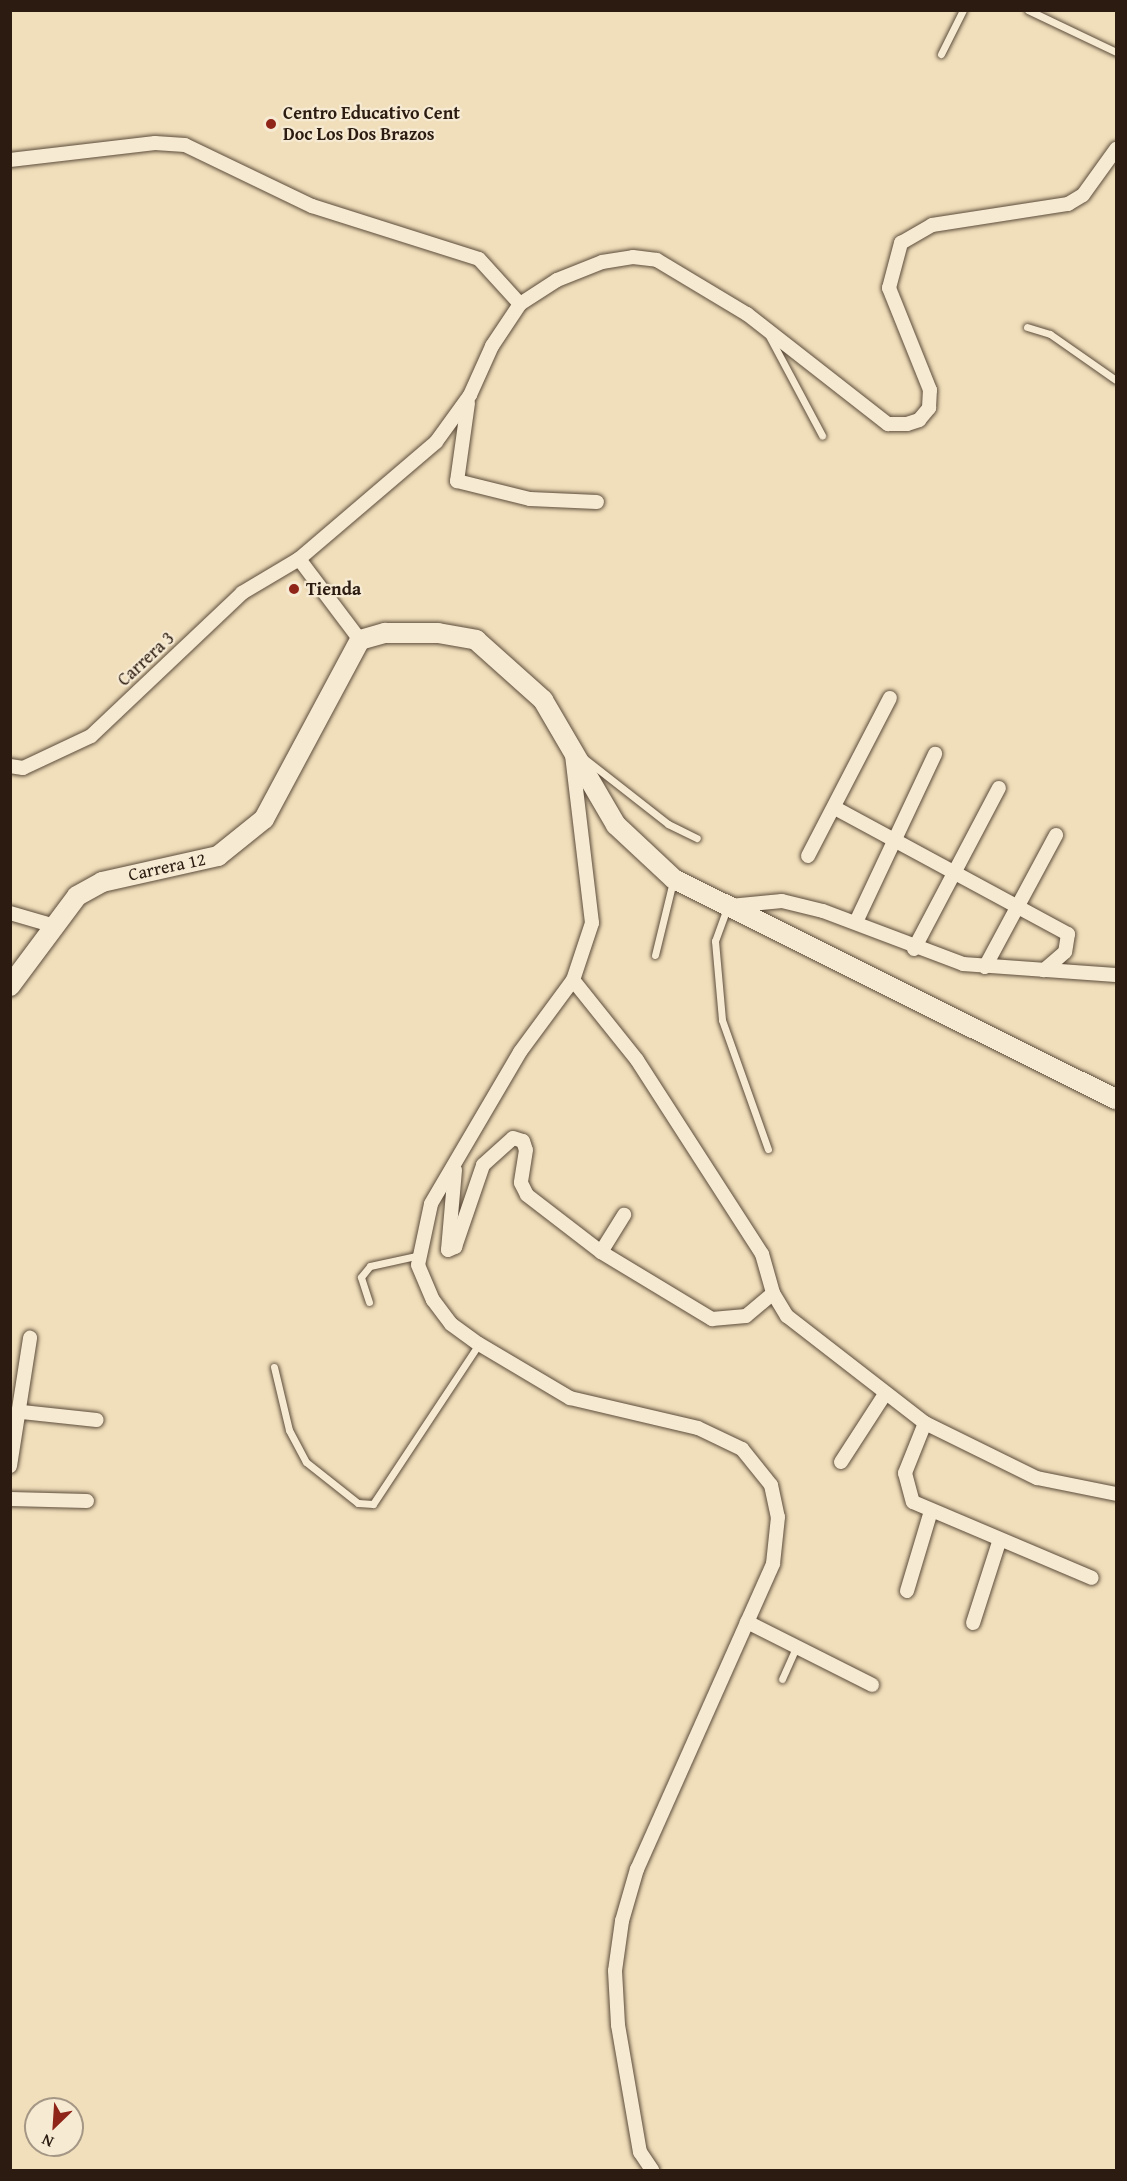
<!DOCTYPE html>
<html>
<head>
<meta charset="utf-8">
<style>
	body { margin:0 }
	#map { position:relative; width:1127px; height:2181px; overflow:hidden; background:#f1dfbb; font-family:"Gentium Book Plus",serif }
	div>[style] { position:absolute }
	.roads { filter:drop-shadow(0 0 2px #5c4c3b) drop-shadow(0 0 2px #5c4c3b) }
	.lane>* { height:7px; margin:-3.5px; padding:0 3.5px; transform-origin:3.5px; border-radius:3.5px; background:#f6ead3 }
	.street>* { height:14px; margin:-7px; padding:0 7px; transform-origin:7px; border-radius:7px; background:#f6ead3 }
	.secondary>* { height:20px; margin:-10px; padding:0 10px; transform-origin:10px; border-radius:10px; background:#f6ead3 }
	.dots>* { width:16px; height:16px; translate:-50% -50%; box-sizing:border-box; border:3px solid #f6ead3; border-radius:50% }
	span { translate:-50% -50%; white-space:nowrap; text-align:center; line-height:1.15; -webkit-text-stroke:4.5px #f6ead3; paint-order:stroke }
	.poi-label { font-size:18px; color:#2b1b10; font-weight:700 }
	.left { translate:0 -50%; text-align:left }
	.street-label { font-size:18px; color:#2b1b10 }
	.frame { position:absolute; inset:0; border:12px solid #2b1b10; pointer-events:none }
	.north { position:absolute; left:24px; top:2097px; width:60px; height:60px; box-sizing:border-box; background:#f6ead3; border:2px solid #a59785; border-radius:50%; rotate:205deg; font-size:16px; font-weight:700; line-height:24px; text-align:center; color:#2b1b10 }
	.north::after { content:''; display:block; margin:auto; width:21px; height:27px; background:#8f2418; clip-path:polygon(50% 0,100% 100%,50% 72%,0 100%) }
</style>
</head>
<body>
<div id="map">
	<div class="roads">
		<div class="lane">
			<div style="left:1028px;top:10px;width:98px;rotate:25.5deg"></div>
			<div style="left:941px;top:54px;width:49px;rotate:-63.4deg"></div>
			<div style="left:1027px;top:327px;width:24px;rotate:17deg"></div>
			<div style="left:1050px;top:334px;width:80px;rotate:34.9deg"></div>
			<div style="left:768px;top:334px;width:115px;rotate:61.9deg"></div>
			<div style="left:580px;top:755px;width:112px;rotate:38.1deg"></div>
			<div style="left:668px;top:824px;width:32px;rotate:26deg"></div>
			<div style="left:727px;top:908px;width:35px;rotate:110deg"></div>
			<div style="left:715px;top:941px;width:79px;rotate:84.9deg"></div>
			<div style="left:722px;top:1020px;width:137px;rotate:70.4deg"></div>
			<div style="left:655px;top:955px;width:76px;rotate:-76.3deg"></div>
			<div style="left:369px;top:1302px;width:26px;rotate:-108deg"></div>
			<div style="left:361px;top:1277px;width:14px;rotate:-51deg"></div>
			<div style="left:370px;top:1266px;width:51px;rotate:-12.4deg"></div>
			<div style="left:274px;top:1367px;width:65px;rotate:76.6deg"></div>
			<div style="left:289px;top:1430px;width:36px;rotate:62deg"></div>
			<div style="left:306px;top:1462px;width:66px;rotate:38.3deg"></div>
			<div style="left:358px;top:1503px;width:15px;rotate:4deg"></div>
			<div style="left:373px;top:1504px;width:192px;rotate:-56.5deg"></div>
			<div style="left:782px;top:1679px;width:35px;rotate:-66deg"></div>
		</div>
		<div class="street">
			<div style="left:10px;top:160px;width:146px;rotate:-6.7deg"></div>
			<div style="left:155px;top:143px;width:30px;rotate:4deg"></div>
			<div style="left:185px;top:145px;width:141px;rotate:25.7deg"></div>
			<div style="left:312px;top:206px;width:175px;rotate:17.6deg"></div>
			<div style="left:479px;top:259px;width:61px;rotate:47.7deg"></div>
			<div style="left:468px;top:403px;width:79px;rotate:98deg"></div>
			<div style="left:457px;top:481px;width:75px;rotate:13.9deg"></div>
			<div style="left:530px;top:499px;width:67px;rotate:2.6deg"></div>
			<div style="left:299px;top:559px;width:101px;rotate:53deg"></div>
			<div style="left:572px;top:755px;width:169px;rotate:83.2deg"></div>
			<div style="left:592px;top:923px;width:60px;rotate:108.4deg"></div>
			<div style="left:573px;top:980px;width:89px;rotate:126.4deg"></div>
			<div style="left:520px;top:1052px;width:176px;rotate:120.4deg"></div>
			<div style="left:431px;top:1204px;width:62px;rotate:102deg"></div>
			<div style="left:418px;top:1265px;width:38px;rotate:67deg"></div>
			<div style="left:433px;top:1300px;width:30px;rotate:53deg"></div>
			<div style="left:451px;top:1324px;width:34px;rotate:36deg"></div>
			<div style="left:479px;top:1344px;width:106px;rotate:30.7deg"></div>
			<div style="left:570px;top:1398px;width:131px;rotate:13.2deg"></div>
			<div style="left:698px;top:1428px;width:49px;rotate:25.5deg"></div>
			<div style="left:742px;top:1449px;width:46px;rotate:51.1deg"></div>
			<div style="left:771px;top:1485px;width:33px;rotate:78deg"></div>
			<div style="left:778px;top:1517px;width:47px;rotate:96.1deg"></div>
			<div style="left:773px;top:1564px;width:334px;rotate:114deg"></div>
			<div style="left:637px;top:1869px;width:54px;rotate:106.1deg"></div>
			<div style="left:622px;top:1921px;width:50px;rotate:98deg"></div>
			<div style="left:615px;top:1971px;width:54px;rotate:86.8deg"></div>
			<div style="left:618px;top:2025px;width:129px;rotate:80.2deg"></div>
			<div style="left:640px;top:2152px;width:22px;rotate:56deg"></div>
			<div style="left:10px;top:766px;width:13px;rotate:9deg"></div>
			<div style="left:23px;top:768px;width:75px;rotate:-25.2deg"></div>
			<div style="left:91px;top:736px;width:208px;rotate:-43.4deg"></div>
			<div style="left:242px;top:593px;width:66px;rotate:-30.8deg"></div>
			<div style="left:299px;top:559px;width:180px;rotate:-40.5deg"></div>
			<div style="left:436px;top:442px;width:58px;rotate:-54.1deg"></div>
			<div style="left:470px;top:395px;width:54px;rotate:-65.8deg"></div>
			<div style="left:492px;top:346px;width:50px;rotate:-56.3deg"></div>
			<div style="left:520px;top:304px;width:44px;rotate:-33deg"></div>
			<div style="left:557px;top:280px;width:48px;rotate:-21.8deg"></div>
			<div style="left:602px;top:262px;width:31px;rotate:-9deg"></div>
			<div style="left:633px;top:257px;width:24px;rotate:7deg"></div>
			<div style="left:657px;top:260px;width:105px;rotate:31deg"></div>
			<div style="left:747px;top:314px;width:179px;rotate:38deg"></div>
			<div style="left:888px;top:424px;width:19px"></div>
			<div style="left:907px;top:424px;width:13px;rotate:-18deg"></div>
			<div style="left:919px;top:420px;width:16px;rotate:-50deg"></div>
			<div style="left:929px;top:408px;width:18px;rotate:-87deg"></div>
			<div style="left:930px;top:390px;width:110px;rotate:-111.9deg"></div>
			<div style="left:889px;top:288px;width:47px;rotate:-75.1deg"></div>
			<div style="left:901px;top:243px;width:36px;rotate:-30deg"></div>
			<div style="left:932px;top:225px;width:138px;rotate:-8.8deg"></div>
			<div style="left:1068px;top:204px;width:17px;rotate:-31deg"></div>
			<div style="left:1083px;top:195px;width:57px;rotate:-54.3deg"></div>
			<div style="left:835px;top:808px;width:265px;rotate:28.4deg"></div>
			<div style="left:1068px;top:934px;width:18px;rotate:99deg"></div>
			<div style="left:1065px;top:952px;width:28px;rotate:139deg"></div>
			<div style="left:808px;top:856px;width:178px;rotate:-62.6deg"></div>
			<div style="left:730px;top:906px;width:52px;rotate:-5.5deg"></div>
			<div style="left:782px;top:901px;width:42px;rotate:13.7deg"></div>
			<div style="left:823px;top:911px;width:150px;rotate:20.7deg"></div>
			<div style="left:963px;top:964px;width:153px;rotate:4.1deg"></div>
			<div style="left:10px;top:913px;width:43px;rotate:16.3deg"></div>
			<div style="left:856px;top:922px;width:186px;rotate:-64.8deg"></div>
			<div style="left:914px;top:949px;width:182px;rotate:-62.2deg"></div>
			<div style="left:985px;top:967px;width:150px;rotate:-61.7deg"></div>
			<div style="left:573px;top:980px;width:102px;rotate:51.3deg"></div>
			<div style="left:637px;top:1060px;width:231px;rotate:57.2deg"></div>
			<div style="left:762px;top:1254px;width:41px;rotate:74.2deg"></div>
			<div style="left:773px;top:1293px;width:27px;rotate:59deg"></div>
			<div style="left:787px;top:1316px;width:175px;rotate:37.8deg"></div>
			<div style="left:925px;top:1423px;width:125px;rotate:26.2deg"></div>
			<div style="left:1037px;top:1478px;width:81px;rotate:11.4deg"></div>
			<div style="left:455px;top:1170px;width:80px;rotate:95deg"></div>
			<div style="left:448px;top:1250px;width:8px;rotate:-23deg"></div>
			<div style="left:455px;top:1247px;width:87px;rotate:-71.1deg"></div>
			<div style="left:483px;top:1165px;width:40px;rotate:-42deg"></div>
			<div style="left:513px;top:1138px;width:10px;rotate:17deg"></div>
			<div style="left:523px;top:1141px;width:9px;rotate:72deg"></div>
			<div style="left:526px;top:1150px;width:33px;rotate:99deg"></div>
			<div style="left:521px;top:1183px;width:13px;rotate:63deg"></div>
			<div style="left:527px;top:1195px;width:93px;rotate:37.6deg"></div>
			<div style="left:601px;top:1252px;width:130px;rotate:31.1deg"></div>
			<div style="left:712px;top:1319px;width:34px;rotate:-5deg"></div>
			<div style="left:746px;top:1316px;width:35px;rotate:-40deg"></div>
			<div style="left:601px;top:1252px;width:44px;rotate:-58.1deg"></div>
			<div style="left:22px;top:1412px;width:75px;rotate:6.1deg"></div>
			<div style="left:925px;top:1423px;width:54px;rotate:111.8deg"></div>
			<div style="left:905px;top:1473px;width:30px;rotate:75deg"></div>
			<div style="left:913px;top:1502px;width:194px;rotate:23deg"></div>
			<div style="left:841px;top:1462px;width:81px;rotate:-57.1deg"></div>
			<div style="left:10px;top:1466px;width:130px;rotate:-81.1deg"></div>
			<div style="left:10px;top:1499px;width:77px;rotate:1.5deg"></div>
			<div style="left:907px;top:1591px;width:84px;rotate:-73.3deg"></div>
			<div style="left:747px;top:1622px;width:140px;rotate:26.7deg"></div>
			<div style="left:973px;top:1623px;width:85px;rotate:-72.2deg"></div>
		</div>
		<div class="secondary">
			<div style="left:10px;top:986px;width:112px;rotate:-53.3deg"></div>
			<div style="left:77px;top:896px;width:29px;rotate:-29deg"></div>
			<div style="left:102px;top:882px;width:119px;rotate:-12.6deg"></div>
			<div style="left:218px;top:856px;width:59px;rotate:-38.8deg"></div>
			<div style="left:264px;top:819px;width:203px;rotate:-61.8deg"></div>
			<div style="left:360px;top:640px;width:26px;rotate:-16deg"></div>
			<div style="left:385px;top:633px;width:53px"></div>
			<div style="left:438px;top:633px;width:39px;rotate:10deg"></div>
			<div style="left:476px;top:640px;width:90px;rotate:41.8deg"></div>
			<div style="left:543px;top:700px;width:145px;rotate:59.7deg"></div>
			<div style="left:616px;top:825px;width:79px;rotate:43deg"></div>
			<div style="left:674px;top:879px;width:494px;rotate:26.5deg"></div>
		</div>
	</div>
	<div class="dots">
		<div style="left:271px;top:124px;background:#8f2418"></div>
		<div style="left:294px;top:589px;background:#8f2418"></div>
	</div>
	<div class="poi-label">
		<span class="left" style="left:283px;top:124px">Centro Educativo Cent<br>Doc Los Dos Brazos</span>
		<span class="left" style="left:306px;top:589px">Tienda</span>
	</div>
	<div class="street-label">
		<span style="left:146px;top:659px;rotate:-43deg">Carrera 3</span>
		<span style="left:167px;top:867px;rotate:-12deg">Carrera 12</span>
	</div>
	<div class="frame"></div>
	<div class="north">N</div>
</div>
</body>
</html>
